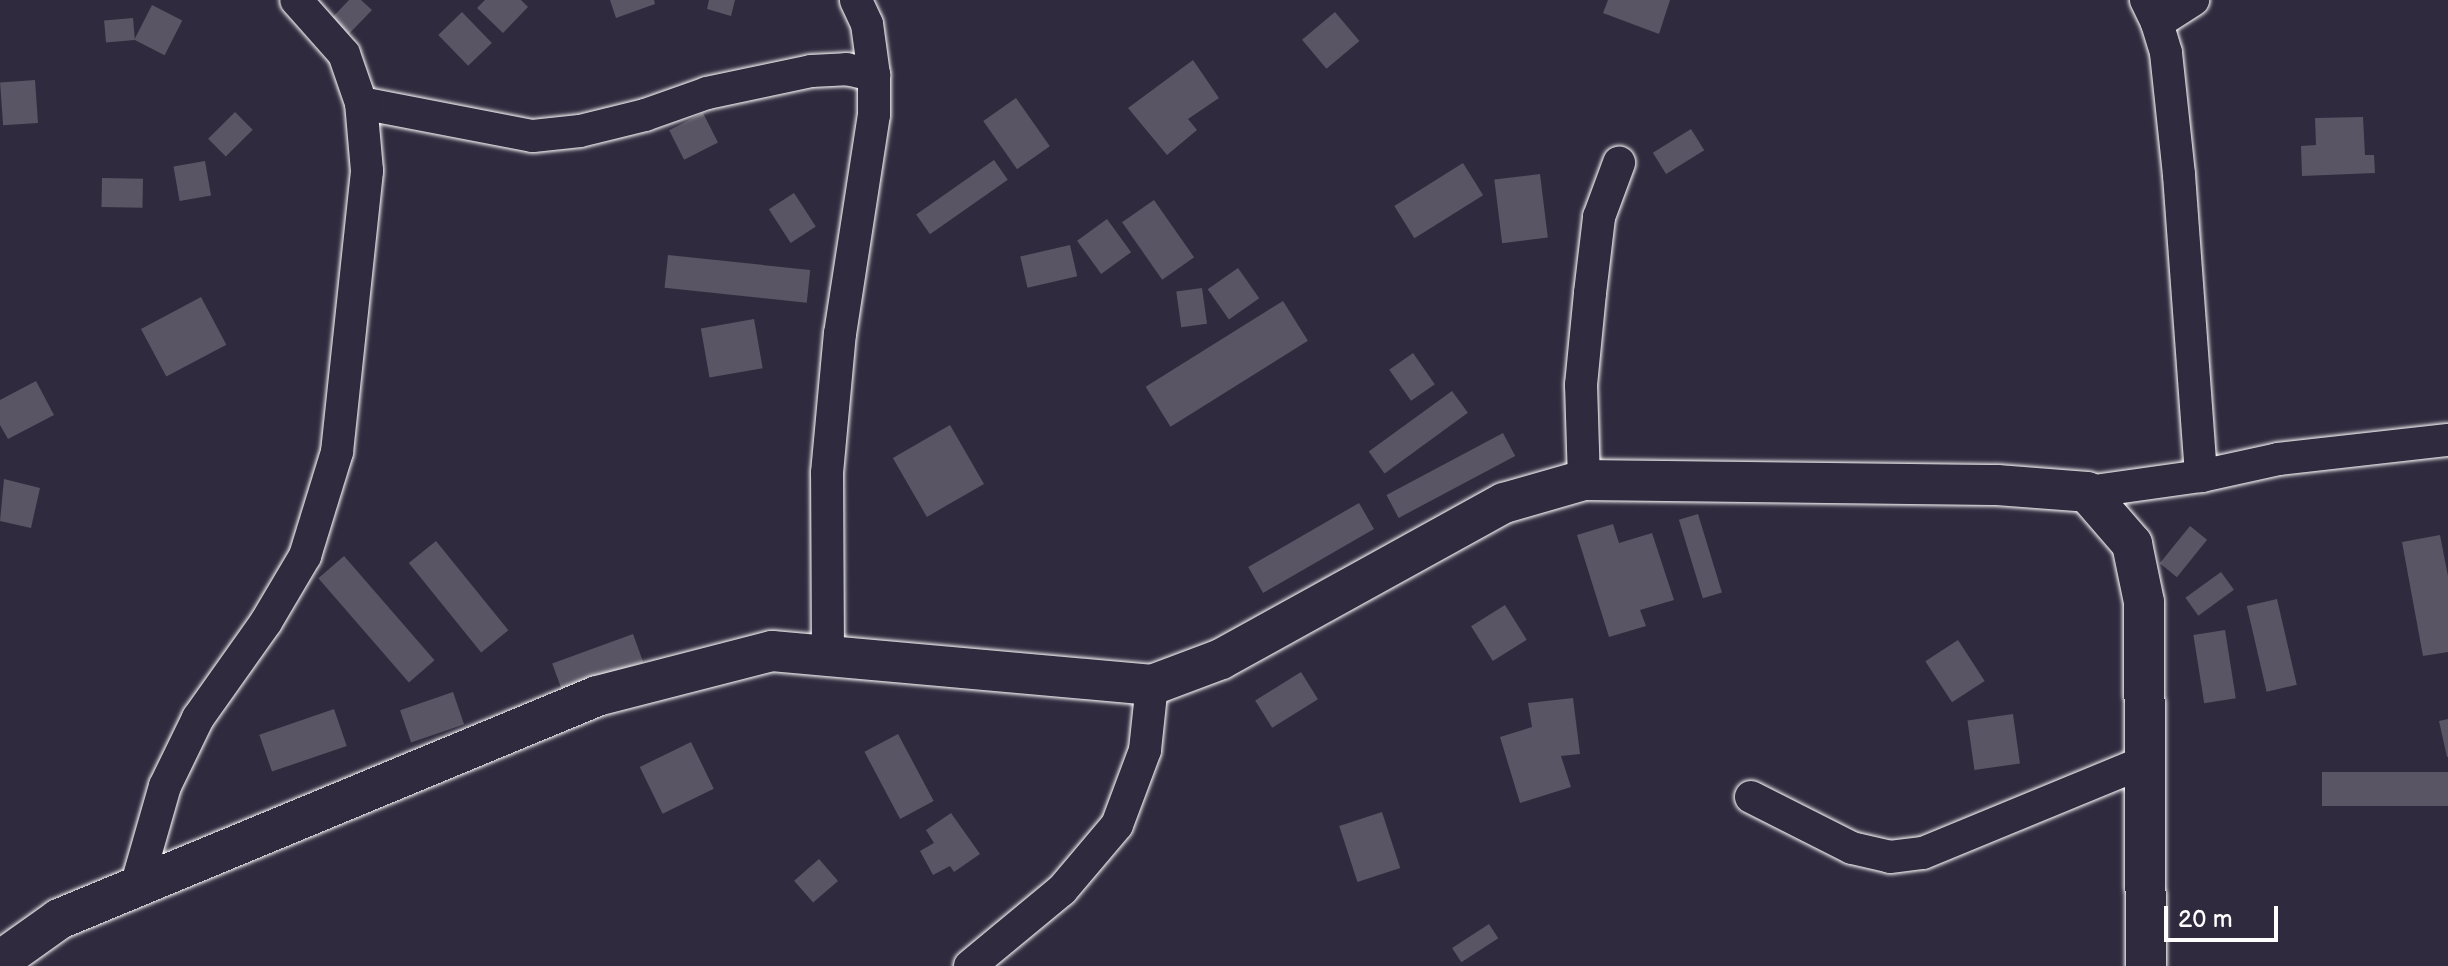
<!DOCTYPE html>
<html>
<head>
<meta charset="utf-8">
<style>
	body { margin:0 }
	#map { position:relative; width:2448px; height:966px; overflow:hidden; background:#2f2a3d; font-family:"Balsamiq Sans",sans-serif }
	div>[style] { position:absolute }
	.building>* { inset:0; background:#595564; transform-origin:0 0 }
	.roads { filter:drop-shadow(0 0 2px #fff) drop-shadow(0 0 2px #fff) }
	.minor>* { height:32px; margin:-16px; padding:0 16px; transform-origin:16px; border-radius:16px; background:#2f2a3d }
	.tertiary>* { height:40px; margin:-20px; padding:0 20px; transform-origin:20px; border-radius:20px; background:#2f2a3d }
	span { translate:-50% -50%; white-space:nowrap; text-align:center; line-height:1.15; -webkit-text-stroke:6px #2f2a3d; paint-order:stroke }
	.scale { position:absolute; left:2164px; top:906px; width:114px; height:36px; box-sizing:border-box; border:4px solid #fff; border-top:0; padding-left:10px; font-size:24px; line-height:28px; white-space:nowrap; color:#fff; -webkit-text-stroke:6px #2f2a3d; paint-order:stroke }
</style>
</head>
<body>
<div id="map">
	<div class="building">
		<div style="clip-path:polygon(349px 0,361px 0,372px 10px,346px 37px,329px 21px)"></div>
		<div style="clip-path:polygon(485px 0,521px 0,528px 7px,503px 33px,477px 8px)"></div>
		<div style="clip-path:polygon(610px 0,654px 0,655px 4px,616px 18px)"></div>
		<div style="clip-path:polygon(709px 0,735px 0,731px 16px,707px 9px)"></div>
		<div style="clip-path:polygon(1608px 0,1670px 0,1659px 34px,1603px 13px)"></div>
		<div style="left:152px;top:5px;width:34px;height:39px;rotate:27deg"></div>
		<div style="left:462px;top:12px;width:43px;height:33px;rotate:46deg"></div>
		<div style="left:1335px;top:12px;width:38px;height:43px;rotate:50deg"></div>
		<div style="left:133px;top:18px;width:22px;height:29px;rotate:85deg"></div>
		<div style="clip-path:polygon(1193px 60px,1219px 98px,1188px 119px,1197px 130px,1167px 155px,1128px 108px)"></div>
		<div style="left:35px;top:80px;width:43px;height:35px;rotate:86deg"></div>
		<div style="left:1016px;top:98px;width:59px;height:40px;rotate:55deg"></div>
		<div style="left:235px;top:112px;width:25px;height:38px;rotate:45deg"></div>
		<div style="left:703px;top:113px;width:33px;height:38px;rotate:63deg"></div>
		<div style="clip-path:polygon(2363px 117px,2365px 155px,2374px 155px,2375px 173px,2302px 176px,2301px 146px,2316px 145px,2315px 118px)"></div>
		<div style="left:1691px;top:129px;width:25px;height:45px;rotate:58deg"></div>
		<div style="left:994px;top:160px;width:24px;height:95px;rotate:55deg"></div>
		<div style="left:205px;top:161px;width:35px;height:32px;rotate:80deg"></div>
		<div style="left:1463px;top:163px;width:38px;height:81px;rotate:58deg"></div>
		<div style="left:1540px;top:174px;width:64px;height:46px;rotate:83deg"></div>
		<div style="left:102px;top:178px;width:41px;height:29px;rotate:1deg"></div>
		<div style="left:794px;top:193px;width:40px;height:30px;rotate:57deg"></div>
		<div style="left:1154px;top:200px;width:70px;height:39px;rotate:55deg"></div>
		<div style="left:1107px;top:219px;width:41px;height:37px;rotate:54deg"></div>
		<div style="left:1070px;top:245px;width:32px;height:51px;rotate:77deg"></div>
		<div style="left:668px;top:255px;width:143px;height:33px;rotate:6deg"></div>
		<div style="left:1238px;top:268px;width:37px;height:37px;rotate:55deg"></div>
		<div style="left:1202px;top:288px;width:36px;height:26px;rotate:82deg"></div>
		<div style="left:201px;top:297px;width:54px;height:68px;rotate:62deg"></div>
		<div style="left:1283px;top:301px;width:47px;height:162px;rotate:58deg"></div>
		<div style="left:754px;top:319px;width:50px;height:54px;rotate:80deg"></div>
		<div style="left:1413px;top:353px;width:38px;height:29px;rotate:55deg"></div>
		<div style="clip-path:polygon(36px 381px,54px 415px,8px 439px,0 425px,0 400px)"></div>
		<div style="left:1452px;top:391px;width:27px;height:103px;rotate:54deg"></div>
		<div style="left:950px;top:425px;width:68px;height:66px;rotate:60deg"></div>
		<div style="left:1503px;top:433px;width:26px;height:132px;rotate:62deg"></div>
		<div style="clip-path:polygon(4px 479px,40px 488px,31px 528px,0 521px)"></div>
		<div style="left:1359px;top:503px;width:30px;height:128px;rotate:60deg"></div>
		<div style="left:1698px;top:514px;width:82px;height:20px;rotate:73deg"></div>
		<div style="clip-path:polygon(1613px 524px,1619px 543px,1652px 533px,1674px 600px,1640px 610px,1646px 626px,1609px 637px,1577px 535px)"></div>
		<div style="left:2190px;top:526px;width:22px;height:48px;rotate:39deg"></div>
		<div style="clip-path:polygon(2440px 535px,2448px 576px,2448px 652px,2423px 656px,2402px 542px)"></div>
		<div style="left:436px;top:541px;width:115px;height:35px;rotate:51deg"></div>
		<div style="left:344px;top:556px;width:138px;height:34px;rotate:49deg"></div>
		<div style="left:2221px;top:572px;width:22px;height:44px;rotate:54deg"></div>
		<div style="left:2277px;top:599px;width:88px;height:31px;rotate:77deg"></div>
		<div style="left:1505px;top:605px;width:41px;height:40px;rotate:58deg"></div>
		<div style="left:2225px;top:630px;width:69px;height:32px;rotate:81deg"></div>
		<div style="left:633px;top:634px;width:30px;height:86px;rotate:70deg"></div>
		<div style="left:1958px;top:640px;width:49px;height:39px;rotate:57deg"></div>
		<div style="left:1301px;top:672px;width:32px;height:54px;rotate:58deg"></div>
		<div style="left:453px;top:692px;width:34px;height:56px;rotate:71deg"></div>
		<div style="clip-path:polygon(1573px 698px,1580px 754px,1561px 756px,1571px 787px,1520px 803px,1500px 737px,1532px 727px,1528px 703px)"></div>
		<div style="left:334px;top:709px;width:39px;height:79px;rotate:71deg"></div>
		<div style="left:2013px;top:714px;width:50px;height:46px;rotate:82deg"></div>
		<div style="clip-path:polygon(2448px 719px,2448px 757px,2447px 757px,2439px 721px)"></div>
		<div style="left:898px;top:734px;width:76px;height:38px;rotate:62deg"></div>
		<div style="left:691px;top:742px;width:52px;height:57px;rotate:64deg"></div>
		<div style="left:2448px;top:772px;width:34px;height:126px;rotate:90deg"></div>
		<div style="left:1382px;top:812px;width:59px;height:45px;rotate:72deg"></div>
		<div style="clip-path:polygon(951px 813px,980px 854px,954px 872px,950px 866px,933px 875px,920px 851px,934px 843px,926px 830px)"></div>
		<div style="left:819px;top:859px;width:29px;height:33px;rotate:49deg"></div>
		<div style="left:1489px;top:924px;width:17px;height:44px;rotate:57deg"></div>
	</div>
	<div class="roads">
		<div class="minor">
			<div style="left:2146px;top:0;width:25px;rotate:64deg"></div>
			<div style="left:2157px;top:23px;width:31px;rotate:73deg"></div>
			<div style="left:2166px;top:53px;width:123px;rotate:83.9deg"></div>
			<div style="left:2179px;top:175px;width:302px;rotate:85.8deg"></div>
			<div style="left:2157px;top:23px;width:43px;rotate:-32.6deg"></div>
			<div style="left:361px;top:103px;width:175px;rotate:10.9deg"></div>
			<div style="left:533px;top:136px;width:47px;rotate:-6.1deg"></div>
			<div style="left:580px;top:131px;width:67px;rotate:-13.8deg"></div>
			<div style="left:645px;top:115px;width:66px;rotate:-19.5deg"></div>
			<div style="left:707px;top:93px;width:106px;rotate:-11.9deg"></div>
			<div style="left:811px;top:71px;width:35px;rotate:-3deg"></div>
			<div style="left:846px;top:69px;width:29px;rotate:12deg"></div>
			<div style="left:1584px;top:480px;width:95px;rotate:-91.8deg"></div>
			<div style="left:1581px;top:385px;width:92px;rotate:-84.4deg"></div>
			<div style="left:1590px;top:293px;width:77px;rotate:-83.2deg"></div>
			<div style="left:1599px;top:217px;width:58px;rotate:-69.7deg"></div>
			<div style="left:2087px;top:492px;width:115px;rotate:-8deg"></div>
			<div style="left:2201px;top:476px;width:79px;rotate:-12.4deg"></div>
			<div style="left:2278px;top:459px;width:171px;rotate:-6.4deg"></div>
			<div style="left:828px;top:654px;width:181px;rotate:-90.3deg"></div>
			<div style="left:827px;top:473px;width:140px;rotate:-84.7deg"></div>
			<div style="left:840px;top:334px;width:222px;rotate:-81.2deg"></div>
			<div style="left:874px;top:115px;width:40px;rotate:-90deg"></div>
			<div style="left:874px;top:75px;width:51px;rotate:-97.8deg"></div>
			<div style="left:867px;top:24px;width:26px;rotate:-115deg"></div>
			<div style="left:1751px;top:797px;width:113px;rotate:26.8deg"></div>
			<div style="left:1852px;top:848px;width:39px;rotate:13deg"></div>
			<div style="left:1890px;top:857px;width:33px;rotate:-7deg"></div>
			<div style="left:1923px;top:853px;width:239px;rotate:-22.4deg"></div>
			<div style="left:136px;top:887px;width:105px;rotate:-74deg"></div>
			<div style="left:165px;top:786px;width:76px;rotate:-64.1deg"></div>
			<div style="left:198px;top:718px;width:118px;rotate:-54.7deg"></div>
			<div style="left:266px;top:622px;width:77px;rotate:-59.4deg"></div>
			<div style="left:305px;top:556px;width:109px;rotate:-72.9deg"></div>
			<div style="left:337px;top:452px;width:283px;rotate:-83.9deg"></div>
			<div style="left:367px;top:171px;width:68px;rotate:-95deg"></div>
			<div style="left:361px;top:103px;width:52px;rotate:-109.1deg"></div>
			<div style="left:344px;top:54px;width:72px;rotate:-131.6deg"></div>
			<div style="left:970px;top:966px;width:119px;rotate:-39.6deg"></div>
			<div style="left:1062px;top:890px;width:85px;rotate:-49.8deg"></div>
			<div style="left:1117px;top:825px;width:80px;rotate:-69.5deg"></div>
			<div style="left:1145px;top:750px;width:65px;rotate:-83.9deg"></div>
		</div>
		<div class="tertiary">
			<div style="left:0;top:961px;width:72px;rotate:-35.4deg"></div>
			<div style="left:59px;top:919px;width:582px;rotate:-22.51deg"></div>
			<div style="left:597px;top:696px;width:181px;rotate:-14.4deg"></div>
			<div style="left:772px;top:651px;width:382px;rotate:5.1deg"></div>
			<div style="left:1152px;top:685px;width:74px;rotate:-20.6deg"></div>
			<div style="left:1221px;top:659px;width:323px;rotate:-28.9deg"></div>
			<div style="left:1504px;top:503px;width:83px;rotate:-16deg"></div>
			<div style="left:1584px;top:480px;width:413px;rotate:0.7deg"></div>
			<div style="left:1997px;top:485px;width:90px;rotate:4.4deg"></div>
			<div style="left:2087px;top:492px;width:69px;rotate:49.1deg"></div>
			<div style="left:2132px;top:544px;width:59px;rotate:78.3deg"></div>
			<div style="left:2144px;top:602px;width:364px;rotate:89.7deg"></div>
		</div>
	</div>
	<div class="scale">20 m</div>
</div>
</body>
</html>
